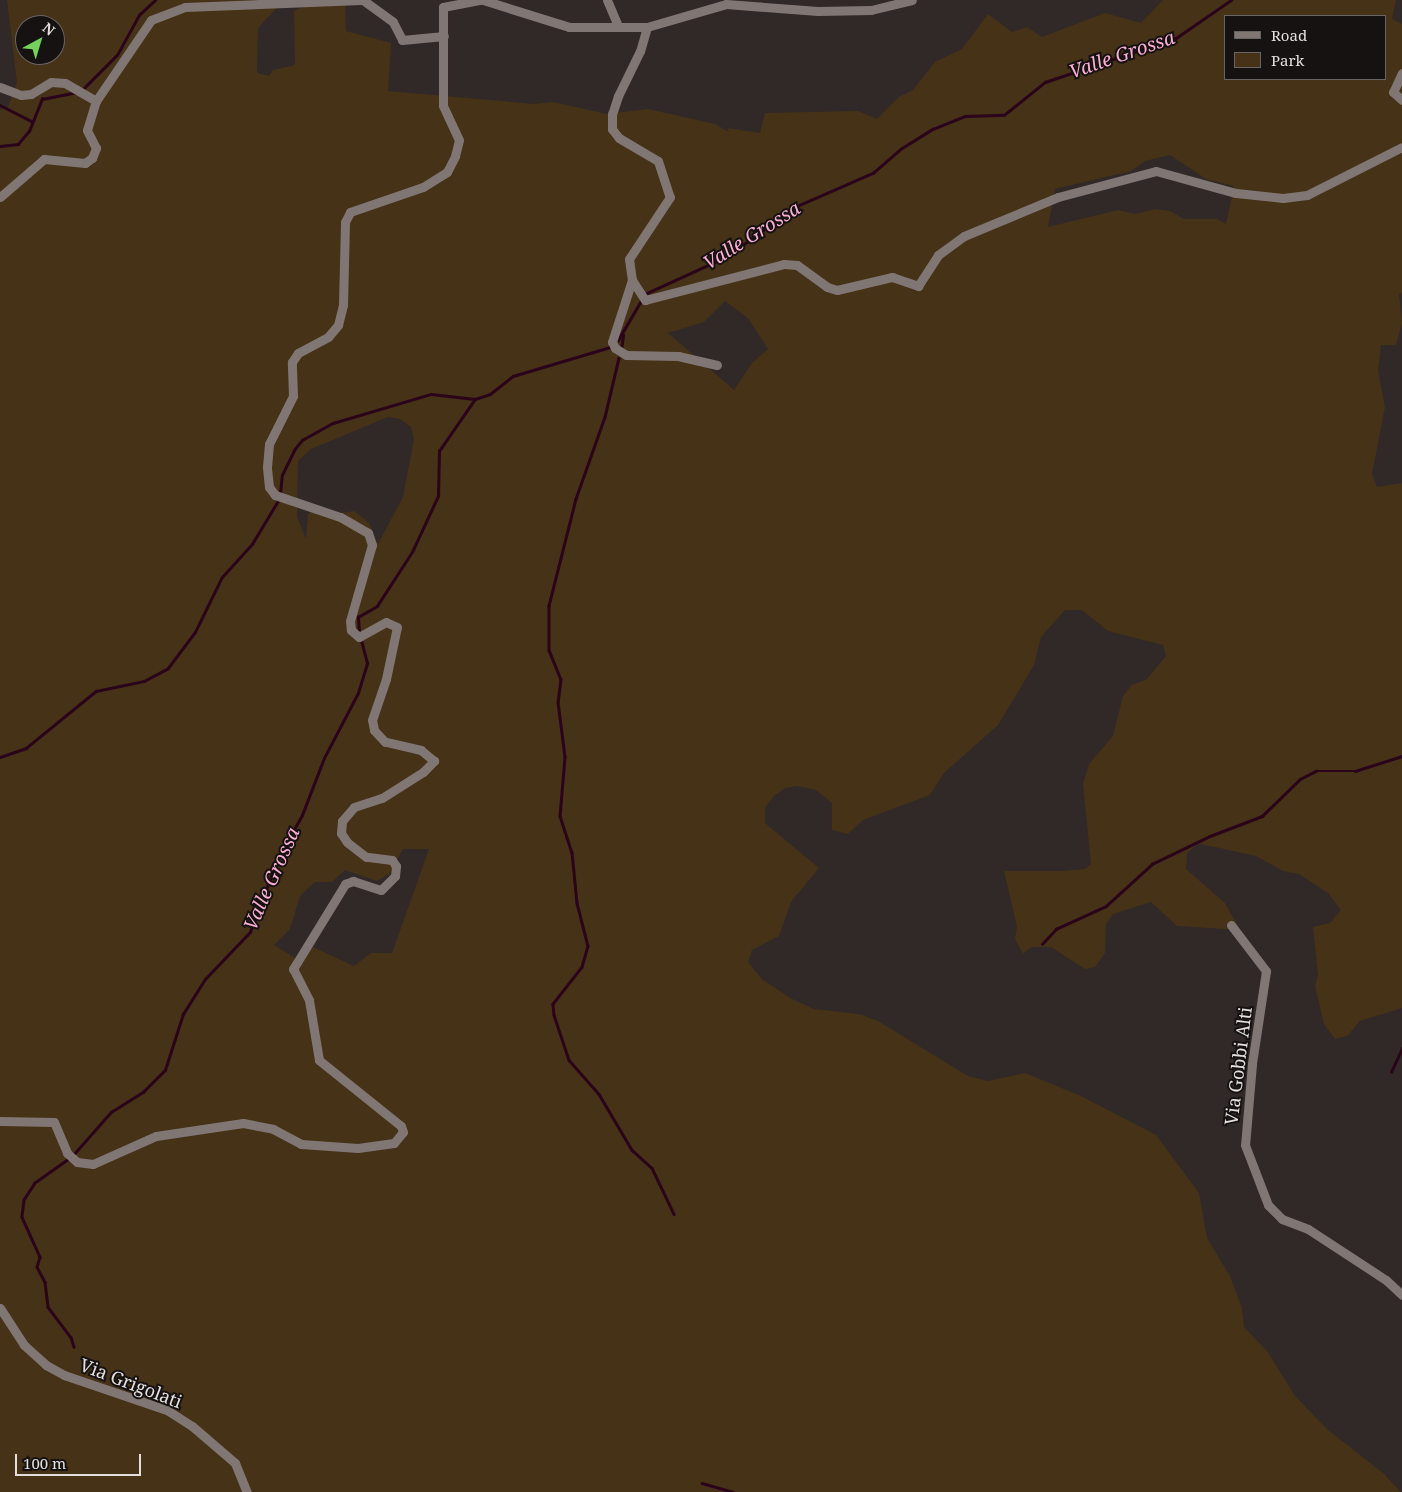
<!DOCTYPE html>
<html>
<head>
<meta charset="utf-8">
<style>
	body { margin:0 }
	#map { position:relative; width:1402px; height:1492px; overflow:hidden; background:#312927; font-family:"Noto Serif",serif }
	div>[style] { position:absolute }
	.green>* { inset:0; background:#453217 }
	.stream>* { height:2.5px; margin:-1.25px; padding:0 1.25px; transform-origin:1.25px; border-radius:1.25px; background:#2b041b }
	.minor>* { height:9px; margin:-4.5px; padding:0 4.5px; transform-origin:4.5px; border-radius:4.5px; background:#807674 }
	span { translate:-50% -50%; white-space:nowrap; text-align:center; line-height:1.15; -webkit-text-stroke:4px #161212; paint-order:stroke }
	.street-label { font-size:18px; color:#e4dedd }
	.water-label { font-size:19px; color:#fbaed4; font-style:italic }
	.legend { position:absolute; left:1224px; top:15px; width:162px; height:65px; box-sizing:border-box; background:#161212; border:1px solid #686463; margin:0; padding:6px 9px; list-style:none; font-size:15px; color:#e4dedd }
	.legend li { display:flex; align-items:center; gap:10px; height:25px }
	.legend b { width:25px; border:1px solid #686463 }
	.north { position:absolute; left:15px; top:15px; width:50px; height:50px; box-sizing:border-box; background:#161212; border:1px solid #686463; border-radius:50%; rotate:39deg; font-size:14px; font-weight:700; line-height:20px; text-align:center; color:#e4dedd }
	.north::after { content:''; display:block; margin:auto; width:18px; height:22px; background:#74d25b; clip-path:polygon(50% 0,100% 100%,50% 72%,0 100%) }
	.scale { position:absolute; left:15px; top:1454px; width:126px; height:22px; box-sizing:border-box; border:2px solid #e4dedd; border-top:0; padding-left:6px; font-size:15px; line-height:18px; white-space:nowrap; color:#e4dedd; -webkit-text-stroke:4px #161212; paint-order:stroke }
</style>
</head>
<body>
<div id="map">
	<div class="green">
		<div style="clip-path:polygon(evenodd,7px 0,284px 0,258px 28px,257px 73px,269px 76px,273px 70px,295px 65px,294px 11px,318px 0,345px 0,346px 31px,391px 43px,388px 91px,534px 104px,553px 102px,607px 114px,648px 109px,715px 124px,729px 132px,727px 128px,760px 133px,765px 113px,858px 111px,877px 119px,899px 97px,913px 90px,935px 62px,962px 49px,988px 14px,1012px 32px,1027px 27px,1042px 37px,1105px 13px,1141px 23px,1163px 0,1396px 0,1392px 19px,1402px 24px,1402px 293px,1399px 294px,1402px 323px,1396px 345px,1381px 345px,1378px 371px,1385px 407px,1372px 474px,1377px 487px,1402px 483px,1402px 1008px,1360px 1021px,1347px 1036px,1335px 1039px,1324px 1024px,1315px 986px,1318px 975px,1313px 927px,1330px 923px,1341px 910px,1328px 893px,1299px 874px,1283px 871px,1256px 856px,1215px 847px,1198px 844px,1187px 853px,1186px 869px,1225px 903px,1240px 930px,1177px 926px,1151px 902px,1113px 914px,1106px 924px,1105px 953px,1095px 967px,1085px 969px,1051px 947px,1031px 947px,1023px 954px,1015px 939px,1017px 927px,1004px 871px,1062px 871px,1085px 869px,1091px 864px,1083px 784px,1089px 764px,1113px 736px,1123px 696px,1132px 685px,1147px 679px,1166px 656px,1163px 645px,1108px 631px,1082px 610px,1065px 610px,1041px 637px,1034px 665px,998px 725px,944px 773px,930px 795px,863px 820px,848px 834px,832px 830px,832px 803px,816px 790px,797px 786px,785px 788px,774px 796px,765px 808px,765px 823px,819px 868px,791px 902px,779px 936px,752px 950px,748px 962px,763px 980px,792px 999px,814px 1009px,859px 1014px,878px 1021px,968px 1076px,988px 1081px,1025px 1073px,1081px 1096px,1156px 1135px,1199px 1193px,1207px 1238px,1230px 1276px,1242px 1308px,1244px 1327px,1267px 1351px,1295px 1396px,1328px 1430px,1383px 1473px,1401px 1492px,0 1492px,0 110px,8px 107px,17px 83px,7px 0,1226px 16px,1386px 16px,1386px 79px,1226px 79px,1226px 16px,7px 0,25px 25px,55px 25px,55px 55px,25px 55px,25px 25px,7px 0,1170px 155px,1206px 179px,1234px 186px,1226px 224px,1217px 219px,1184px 219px,1170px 211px,1156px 209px,1135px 214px,1118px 210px,1048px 227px,1055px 189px,1131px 171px,1145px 161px,1170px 155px,7px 0,725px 301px,748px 318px,768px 349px,752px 363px,734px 390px,668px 333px,704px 322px,725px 301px,7px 0,388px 417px,400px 419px,411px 427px,414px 439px,403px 497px,378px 544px,369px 523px,354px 511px,340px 513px,314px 509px,308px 514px,306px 539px,297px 517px,298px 461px,311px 449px,388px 417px,7px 0,403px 849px,429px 849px,392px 953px,371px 953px,354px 966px,313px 947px,300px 961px,274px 945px,290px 929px,300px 896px,315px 882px,332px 882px,345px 870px,377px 881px,389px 874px,403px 849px)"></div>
	</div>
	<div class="stream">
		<div style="left:82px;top:90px;width:49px;rotate:-45deg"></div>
		<div style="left:117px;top:55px;width:46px;rotate:-61.2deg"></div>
		<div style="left:139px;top:15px;width:22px;rotate:-43deg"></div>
		<div style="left:0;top:105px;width:36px;rotate:27deg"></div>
		<div style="left:0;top:146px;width:18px;rotate:-6deg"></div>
		<div style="left:18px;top:144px;width:17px;rotate:-50deg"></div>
		<div style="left:29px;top:131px;width:35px;rotate:-68deg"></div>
		<div style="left:42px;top:99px;width:36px;rotate:-11deg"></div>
		<div style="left:621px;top:350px;width:15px;rotate:-82deg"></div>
		<div style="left:619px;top:358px;width:61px;rotate:103.3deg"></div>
		<div style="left:605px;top:417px;width:87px;rotate:109.5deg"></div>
		<div style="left:576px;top:499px;width:110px;rotate:104.2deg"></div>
		<div style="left:549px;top:606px;width:44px;rotate:90deg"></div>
		<div style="left:549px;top:650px;width:31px;rotate:68deg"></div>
		<div style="left:561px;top:679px;width:23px;rotate:97deg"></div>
		<div style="left:558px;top:702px;width:55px;rotate:82.7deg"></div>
		<div style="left:565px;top:757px;width:59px;rotate:94.8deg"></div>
		<div style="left:560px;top:816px;width:38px;rotate:72deg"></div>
		<div style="left:572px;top:852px;width:51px;rotate:84.4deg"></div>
		<div style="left:577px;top:903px;width:44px;rotate:75.7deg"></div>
		<div style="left:588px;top:946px;width:22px;rotate:106deg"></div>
		<div style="left:582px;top:967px;width:47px;rotate:128.1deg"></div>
		<div style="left:553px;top:1004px;width:11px;rotate:85deg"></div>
		<div style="left:554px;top:1015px;width:47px;rotate:71.6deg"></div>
		<div style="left:569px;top:1060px;width:45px;rotate:48.6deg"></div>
		<div style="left:599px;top:1094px;width:65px;rotate:59.5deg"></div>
		<div style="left:632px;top:1150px;width:27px;rotate:42deg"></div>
		<div style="left:652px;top:1168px;width:51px;rotate:64.4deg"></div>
		<div style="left:280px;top:493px;width:18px;rotate:-84deg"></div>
		<div style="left:282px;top:475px;width:28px;rotate:-64deg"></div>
		<div style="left:294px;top:450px;width:13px;rotate:-51deg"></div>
		<div style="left:302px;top:440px;width:35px;rotate:-29deg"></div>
		<div style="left:333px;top:423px;width:102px;rotate:-16.5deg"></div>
		<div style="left:431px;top:394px;width:44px;rotate:6.5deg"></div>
		<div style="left:359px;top:632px;width:15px;rotate:-94deg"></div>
		<div style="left:358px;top:617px;width:22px;rotate:-30deg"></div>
		<div style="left:377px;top:606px;width:64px;rotate:-57.1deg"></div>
		<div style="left:412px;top:552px;width:62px;rotate:-65.1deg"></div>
		<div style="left:438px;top:496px;width:45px;rotate:-88.7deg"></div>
		<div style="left:439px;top:451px;width:63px;rotate:-55.3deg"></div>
		<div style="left:475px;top:399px;width:16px;rotate:-18deg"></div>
		<div style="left:490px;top:394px;width:29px;rotate:-38deg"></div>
		<div style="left:513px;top:376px;width:101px;rotate:-16.6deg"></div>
		<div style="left:610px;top:347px;width:11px;rotate:-41deg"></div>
		<div style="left:618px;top:340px;width:53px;rotate:-59.6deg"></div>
		<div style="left:645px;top:294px;width:89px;rotate:-24.6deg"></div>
		<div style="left:726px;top:257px;width:85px;rotate:-35.9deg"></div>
		<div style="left:795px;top:207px;width:85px;rotate:-23.6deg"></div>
		<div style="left:873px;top:173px;width:38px;rotate:-41deg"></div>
		<div style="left:902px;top:148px;width:36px;rotate:-32deg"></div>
		<div style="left:933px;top:129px;width:35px;rotate:-22deg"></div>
		<div style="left:966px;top:116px;width:38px;rotate:-2deg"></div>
		<div style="left:1004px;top:115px;width:53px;rotate:-38.8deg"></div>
		<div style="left:1045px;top:82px;width:138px;rotate:-18.6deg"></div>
		<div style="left:1176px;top:38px;width:67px;rotate:-34.6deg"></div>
		<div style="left:0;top:757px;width:28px;rotate:-19deg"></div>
		<div style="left:26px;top:748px;width:90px;rotate:-39.2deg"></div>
		<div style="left:96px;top:691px;width:49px;rotate:-11.8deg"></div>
		<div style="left:144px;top:681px;width:27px;rotate:-28deg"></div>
		<div style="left:168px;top:668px;width:45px;rotate:-53.1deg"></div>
		<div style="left:195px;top:632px;width:61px;rotate:-63.9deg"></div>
		<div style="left:222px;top:577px;width:45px;rotate:-47.7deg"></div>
		<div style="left:252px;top:544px;width:52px;rotate:-59deg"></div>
		<div style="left:1042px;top:944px;width:21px;rotate:-47deg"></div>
		<div style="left:1056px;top:929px;width:55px;rotate:-24.7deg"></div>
		<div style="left:1106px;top:906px;width:62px;rotate:-42.4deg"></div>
		<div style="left:1152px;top:864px;width:64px;rotate:-25.8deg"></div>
		<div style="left:1210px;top:836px;width:56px;rotate:-21deg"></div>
		<div style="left:1262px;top:816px;width:53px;rotate:-44.2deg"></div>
		<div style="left:1300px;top:779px;width:18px;rotate:-27deg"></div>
		<div style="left:1316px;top:771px;width:39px"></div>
		<div style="left:1355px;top:771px;width:49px;rotate:-17.7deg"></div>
		<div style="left:1391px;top:1072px;width:26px;rotate:-65deg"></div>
		<div style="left:73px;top:1155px;width:57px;rotate:-48.5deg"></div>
		<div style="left:111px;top:1112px;width:38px;rotate:-32deg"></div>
		<div style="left:143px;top:1092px;width:31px;rotate:-45deg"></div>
		<div style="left:165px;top:1070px;width:59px;rotate:-72.2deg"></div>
		<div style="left:183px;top:1014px;width:41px;rotate:-57.8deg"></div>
		<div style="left:205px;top:979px;width:65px;rotate:-46.2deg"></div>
		<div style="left:250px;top:932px;width:79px;rotate:-69.3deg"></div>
		<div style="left:278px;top:858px;width:49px;rotate:-60.8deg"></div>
		<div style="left:302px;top:815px;width:61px;rotate:-68.9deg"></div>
		<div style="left:324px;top:758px;width:73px;rotate:-62.4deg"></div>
		<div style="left:358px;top:693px;width:31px;rotate:-73deg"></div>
		<div style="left:367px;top:663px;width:23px;rotate:-105deg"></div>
		<div style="left:69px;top:1159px;width:42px;rotate:144.8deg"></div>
		<div style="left:35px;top:1183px;width:20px;rotate:123deg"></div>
		<div style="left:24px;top:1200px;width:17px;rotate:97deg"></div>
		<div style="left:22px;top:1217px;width:44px;rotate:65.8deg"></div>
		<div style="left:40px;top:1257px;width:10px;rotate:107deg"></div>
		<div style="left:37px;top:1267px;width:17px;rotate:62deg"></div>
		<div style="left:45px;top:1282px;width:25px;rotate:83deg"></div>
		<div style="left:48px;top:1307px;width:38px;rotate:53deg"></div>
		<div style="left:71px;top:1337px;width:10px;rotate:73deg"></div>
		<div style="left:702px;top:1483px;width:32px;rotate:16deg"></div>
	</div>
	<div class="minor">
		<div style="left:363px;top:0;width:37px;rotate:36deg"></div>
		<div style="left:393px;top:22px;width:20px;rotate:63deg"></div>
		<div style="left:402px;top:40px;width:42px;rotate:-5.4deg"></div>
		<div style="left:483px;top:0;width:90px;rotate:17.4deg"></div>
		<div style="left:569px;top:27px;width:78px"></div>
		<div style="left:647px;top:27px;width:82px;rotate:-16.2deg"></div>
		<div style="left:726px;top:4px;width:92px;rotate:4.4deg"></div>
		<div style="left:818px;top:11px;width:53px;rotate:-1.1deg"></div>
		<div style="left:871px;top:10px;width:42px;rotate:-13.7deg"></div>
		<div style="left:607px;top:0;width:28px;rotate:67deg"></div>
		<div style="left:647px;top:27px;width:25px;rotate:106deg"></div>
		<div style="left:640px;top:51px;width:50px;rotate:116.1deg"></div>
		<div style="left:618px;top:96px;width:19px;rotate:108deg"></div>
		<div style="left:612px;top:114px;width:15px;rotate:90deg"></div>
		<div style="left:612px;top:129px;width:11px;rotate:52deg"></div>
		<div style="left:619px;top:138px;width:45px;rotate:30.5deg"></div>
		<div style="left:658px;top:161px;width:38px;rotate:72deg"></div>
		<div style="left:670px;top:197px;width:74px;rotate:123.5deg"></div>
		<div style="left:629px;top:259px;width:21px;rotate:82deg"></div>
		<div style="left:632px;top:280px;width:65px;rotate:107.9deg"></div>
		<div style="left:612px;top:342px;width:7px;rotate:63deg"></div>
		<div style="left:615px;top:348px;width:13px;rotate:32deg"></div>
		<div style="left:626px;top:355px;width:52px;rotate:1.1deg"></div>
		<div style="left:678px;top:356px;width:40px;rotate:13deg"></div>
		<div style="left:1402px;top:73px;width:21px;rotate:115deg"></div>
		<div style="left:1393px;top:92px;width:12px;rotate:42deg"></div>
		<div style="left:0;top:87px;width:22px;rotate:21deg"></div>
		<div style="left:21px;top:95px;width:10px;rotate:-6deg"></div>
		<div style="left:31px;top:94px;width:23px;rotate:-31deg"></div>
		<div style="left:51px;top:82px;width:14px;rotate:4deg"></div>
		<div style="left:65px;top:83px;width:36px;rotate:30deg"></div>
		<div style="left:0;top:197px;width:58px;rotate:-40.8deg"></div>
		<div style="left:44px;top:159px;width:41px;rotate:5.6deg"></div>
		<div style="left:85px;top:163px;width:9px;rotate:-36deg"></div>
		<div style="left:92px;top:158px;width:11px;rotate:-68deg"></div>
		<div style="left:96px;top:148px;width:20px;rotate:-117deg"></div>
		<div style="left:87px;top:130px;width:30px;rotate:-73deg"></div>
		<div style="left:96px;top:101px;width:98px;rotate:-55.8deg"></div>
		<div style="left:151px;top:20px;width:36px;rotate:-21deg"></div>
		<div style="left:185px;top:7px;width:176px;rotate:-2.3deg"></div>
		<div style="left:632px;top:280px;width:24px;rotate:57deg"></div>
		<div style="left:645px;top:300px;width:144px;rotate:-14.5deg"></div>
		<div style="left:784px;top:264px;width:13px;rotate:4deg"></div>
		<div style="left:797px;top:265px;width:37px;rotate:36deg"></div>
		<div style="left:827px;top:287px;width:10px;rotate:17deg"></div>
		<div style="left:837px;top:290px;width:57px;rotate:-13.3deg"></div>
		<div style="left:892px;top:277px;width:28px;rotate:19deg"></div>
		<div style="left:918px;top:286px;width:37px;rotate:-57deg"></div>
		<div style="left:938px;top:255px;width:32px;rotate:-36deg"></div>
		<div style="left:964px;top:236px;width:102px;rotate:-22.5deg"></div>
		<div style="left:1058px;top:197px;width:101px;rotate:-14.9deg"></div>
		<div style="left:1156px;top:171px;width:83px;rotate:15.4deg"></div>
		<div style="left:1236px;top:193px;width:47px;rotate:6.1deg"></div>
		<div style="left:1283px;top:198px;width:24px;rotate:-7deg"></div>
		<div style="left:1307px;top:195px;width:106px;rotate:-26.8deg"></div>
		<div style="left:1231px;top:925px;width:58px;rotate:52.7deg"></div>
		<div style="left:1266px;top:971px;width:94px;rotate:98.6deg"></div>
		<div style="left:1252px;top:1064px;width:81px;rotate:94.9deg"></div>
		<div style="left:1245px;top:1145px;width:64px;rotate:69deg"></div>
		<div style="left:1268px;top:1205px;width:20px;rotate:45deg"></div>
		<div style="left:1282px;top:1219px;width:28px;rotate:21deg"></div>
		<div style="left:1308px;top:1229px;width:93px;rotate:33.2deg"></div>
		<div style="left:1386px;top:1280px;width:22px;rotate:43deg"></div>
		<div style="left:0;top:1121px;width:54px;rotate:1.1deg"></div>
		<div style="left:54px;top:1122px;width:34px;rotate:67deg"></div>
		<div style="left:67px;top:1153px;width:13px;rotate:42deg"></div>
		<div style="left:77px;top:1162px;width:16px;rotate:7deg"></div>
		<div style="left:93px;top:1164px;width:69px;rotate:-24deg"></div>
		<div style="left:156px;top:1136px;width:88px;rotate:-8.5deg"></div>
		<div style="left:243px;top:1123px;width:31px;rotate:11deg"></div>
		<div style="left:273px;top:1129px;width:32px;rotate:28deg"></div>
		<div style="left:301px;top:1144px;width:57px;rotate:4deg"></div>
		<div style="left:358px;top:1148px;width:36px;rotate:-8deg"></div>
		<div style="left:394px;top:1143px;width:14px;rotate:-51deg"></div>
		<div style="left:403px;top:1132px;width:6px;rotate:-108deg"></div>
		<div style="left:401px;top:1126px;width:105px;rotate:-141.2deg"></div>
		<div style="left:319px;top:1060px;width:61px;rotate:-99.5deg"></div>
		<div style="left:309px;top:1000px;width:35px;rotate:-117deg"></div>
		<div style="left:293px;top:969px;width:100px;rotate:-58.5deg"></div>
		<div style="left:345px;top:884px;width:9px;rotate:-21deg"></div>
		<div style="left:353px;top:881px;width:29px;rotate:18deg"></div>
		<div style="left:381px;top:890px;width:20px;rotate:-45deg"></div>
		<div style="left:395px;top:876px;width:10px;rotate:-84deg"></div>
		<div style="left:396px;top:866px;width:7px;rotate:-124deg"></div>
		<div style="left:392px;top:860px;width:26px;rotate:-173deg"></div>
		<div style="left:366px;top:857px;width:24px;rotate:-142deg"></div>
		<div style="left:347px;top:842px;width:11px;rotate:-124deg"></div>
		<div style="left:341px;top:833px;width:12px;rotate:-85deg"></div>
		<div style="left:342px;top:821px;width:18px;rotate:-49deg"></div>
		<div style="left:354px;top:807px;width:29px;rotate:-18deg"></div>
		<div style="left:382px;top:798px;width:49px;rotate:-32.4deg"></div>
		<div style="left:423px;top:772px;width:16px;rotate:-45deg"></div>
		<div style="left:434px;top:761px;width:17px;rotate:-140deg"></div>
		<div style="left:421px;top:750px;width:37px;rotate:-167deg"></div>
		<div style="left:385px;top:742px;width:16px;rotate:-133deg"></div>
		<div style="left:374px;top:730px;width:10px;rotate:-101deg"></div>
		<div style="left:372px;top:720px;width:43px;rotate:-71.1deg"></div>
		<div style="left:386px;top:679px;width:53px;rotate:-78.1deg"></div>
		<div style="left:397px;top:627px;width:12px;rotate:-156deg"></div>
		<div style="left:386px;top:622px;width:31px;rotate:151deg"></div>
		<div style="left:359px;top:637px;width:11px;rotate:-139deg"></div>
		<div style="left:351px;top:630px;width:9px;rotate:-96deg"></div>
		<div style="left:350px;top:621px;width:79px;rotate:-73.9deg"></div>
		<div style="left:372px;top:545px;width:13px;rotate:-108deg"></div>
		<div style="left:368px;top:533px;width:32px;rotate:-150deg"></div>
		<div style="left:340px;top:517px;width:69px;rotate:-161.3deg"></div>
		<div style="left:275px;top:495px;width:10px;rotate:-127deg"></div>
		<div style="left:269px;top:487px;width:20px;rotate:-96deg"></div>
		<div style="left:267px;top:467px;width:23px;rotate:-85deg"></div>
		<div style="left:269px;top:444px;width:54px;rotate:-63.4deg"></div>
		<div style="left:293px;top:396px;width:34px;rotate:-92deg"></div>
		<div style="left:292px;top:362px;width:11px;rotate:-56deg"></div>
		<div style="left:298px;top:353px;width:34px;rotate:-28deg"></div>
		<div style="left:328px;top:337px;width:16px;rotate:-50deg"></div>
		<div style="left:338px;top:325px;width:21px;rotate:-76deg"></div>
		<div style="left:343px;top:305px;width:83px;rotate:-88.6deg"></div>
		<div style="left:345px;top:222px;width:11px;rotate:-63deg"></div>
		<div style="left:350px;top:212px;width:77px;rotate:-18.9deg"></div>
		<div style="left:423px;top:187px;width:28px;rotate:-32deg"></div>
		<div style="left:447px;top:172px;width:18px;rotate:-63deg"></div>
		<div style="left:455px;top:156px;width:16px;rotate:-76deg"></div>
		<div style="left:459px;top:140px;width:38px;rotate:-115deg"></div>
		<div style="left:443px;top:105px;width:98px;rotate:-90deg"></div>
		<div style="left:443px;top:7px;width:38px;rotate:-11deg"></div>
		<div style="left:0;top:1308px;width:44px;rotate:57deg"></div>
		<div style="left:24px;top:1345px;width:30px;rotate:42deg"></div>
		<div style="left:46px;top:1365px;width:21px;rotate:29deg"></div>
		<div style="left:64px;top:1375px;width:109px;rotate:18.8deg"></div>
		<div style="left:167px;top:1410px;width:30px;rotate:33deg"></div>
		<div style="left:192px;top:1426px;width:57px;rotate:40.7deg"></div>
		<div style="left:235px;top:1463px;width:31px;rotate:68deg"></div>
	</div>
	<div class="street-label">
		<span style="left:1238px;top:1066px;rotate:-83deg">Via Gobbi Alti</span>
		<span style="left:131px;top:1383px;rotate:21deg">Via Grigolati</span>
	</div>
	<div class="water-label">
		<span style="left:1122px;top:55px;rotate:-19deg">Valle Grossa</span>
		<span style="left:752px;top:236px;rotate:-32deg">Valle Grossa</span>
		<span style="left:272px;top:879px;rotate:-66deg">Valle Grossa</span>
	</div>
	<ul class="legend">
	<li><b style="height:6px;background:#807674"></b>Road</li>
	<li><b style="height:14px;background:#453217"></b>Park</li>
	</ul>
	<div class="north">N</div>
	<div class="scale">100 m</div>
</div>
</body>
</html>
